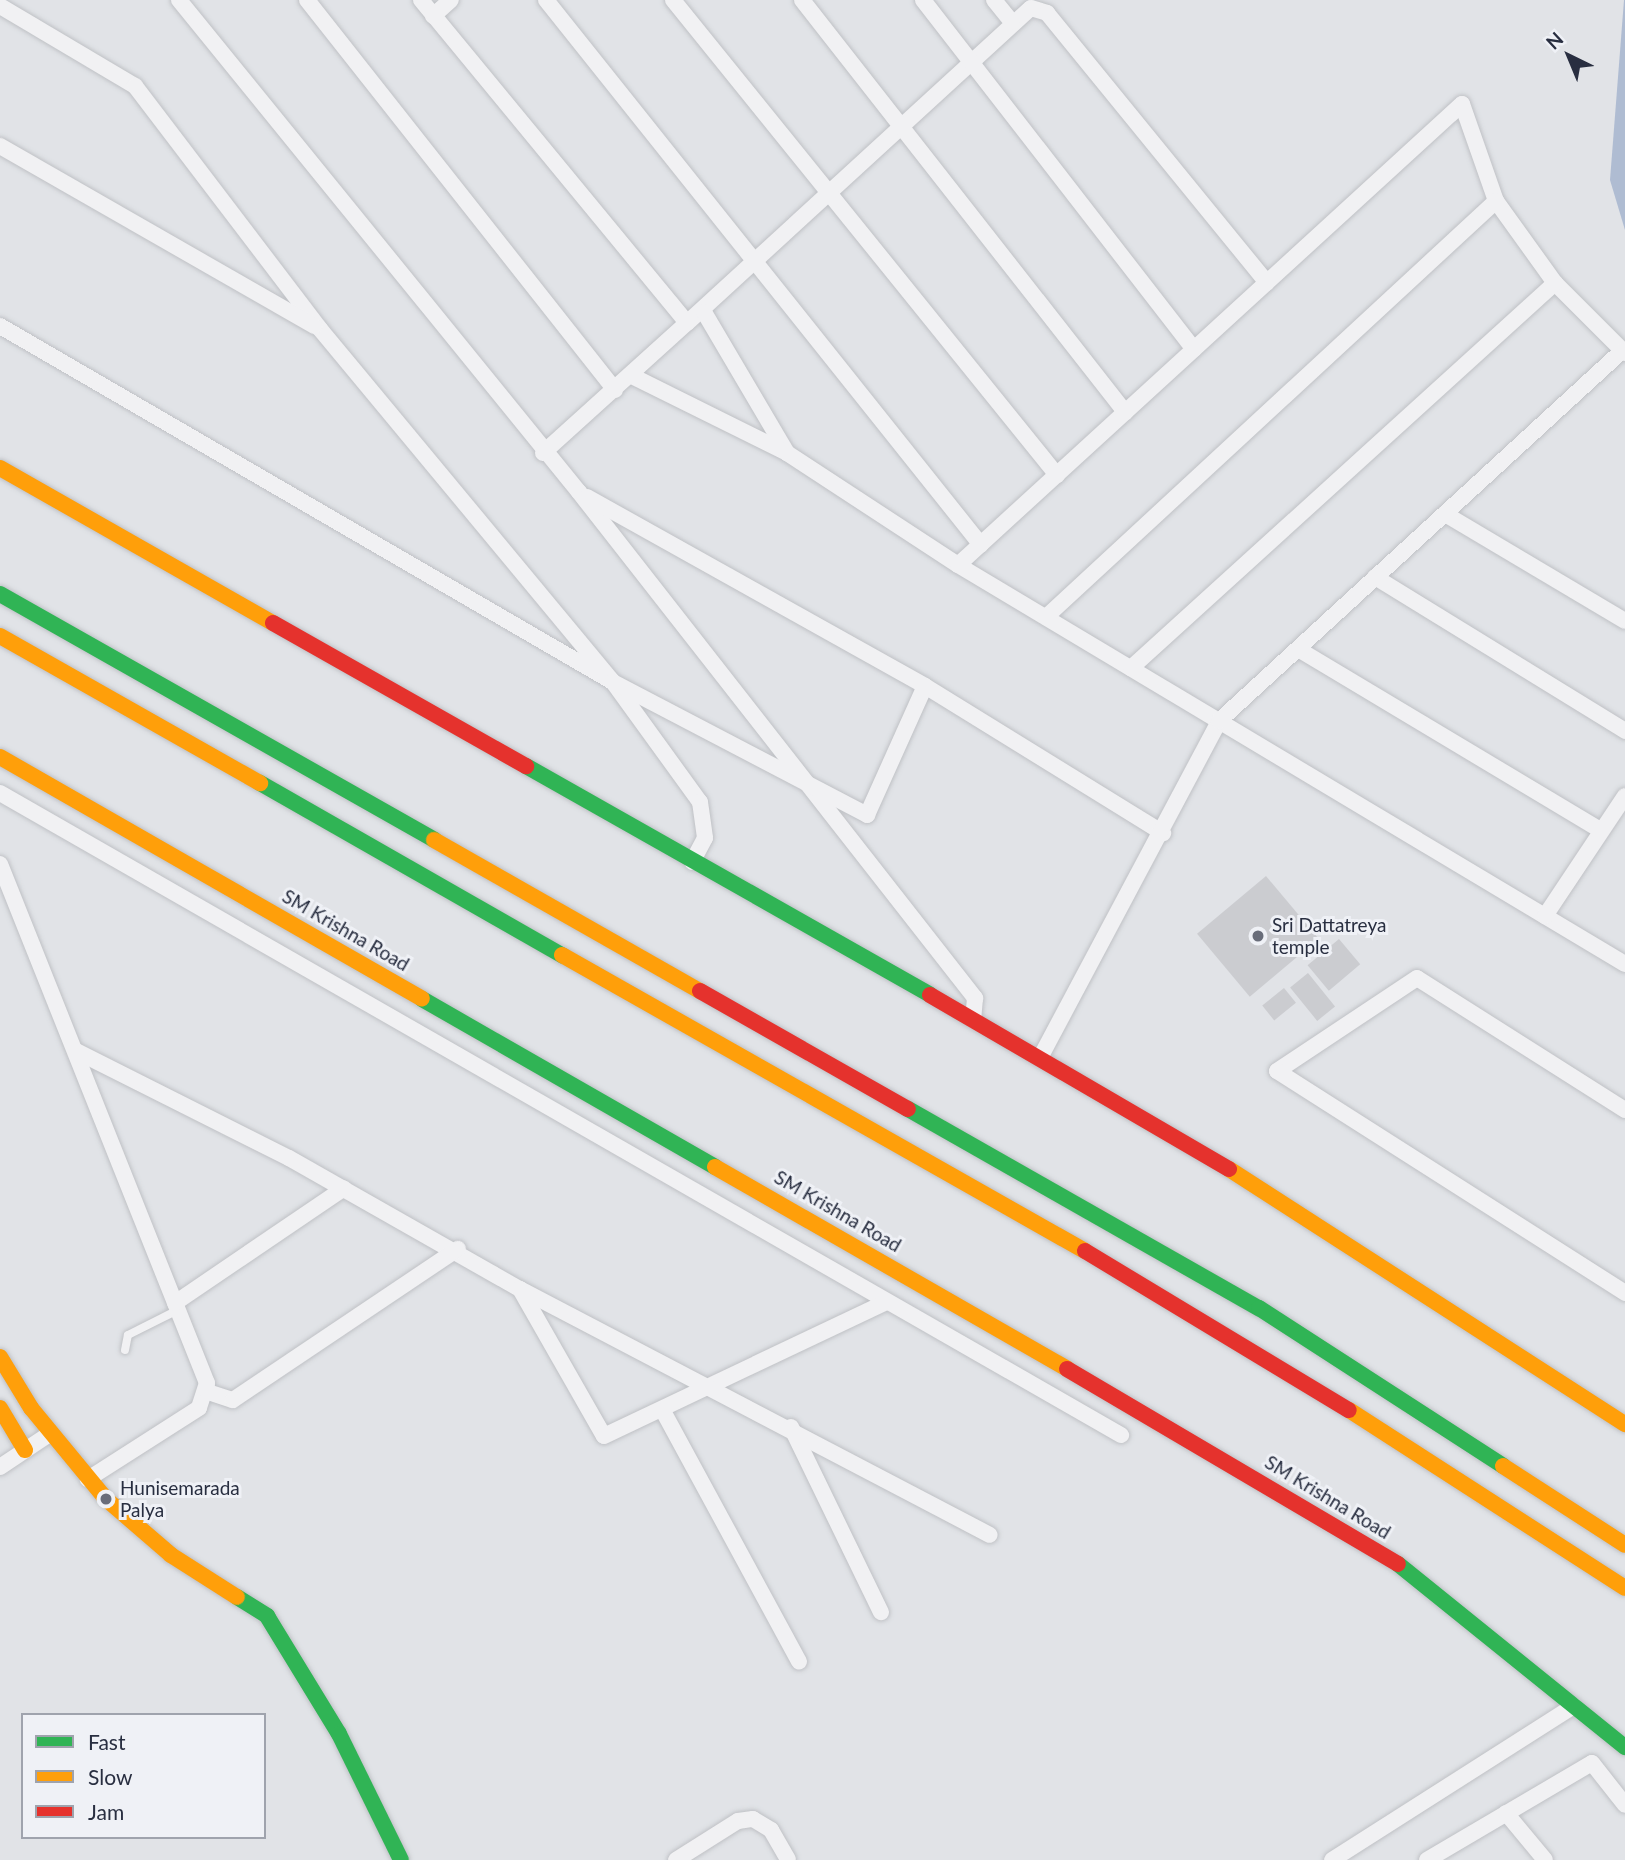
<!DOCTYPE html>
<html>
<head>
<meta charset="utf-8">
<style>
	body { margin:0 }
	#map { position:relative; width:1625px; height:1860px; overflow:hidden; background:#e1e3e7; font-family:Lato,sans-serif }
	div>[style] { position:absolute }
	.water>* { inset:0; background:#afbcd2 }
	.building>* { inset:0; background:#cbccd0; transform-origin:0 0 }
	.roads { filter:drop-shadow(0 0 2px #bfc1c5) drop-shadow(0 0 2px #bfc1c5) }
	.lane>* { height:8px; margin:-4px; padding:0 4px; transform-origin:4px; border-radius:4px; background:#f1f1f3 }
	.street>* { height:16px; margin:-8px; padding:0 8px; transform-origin:8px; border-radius:8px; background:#f1f1f3 }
	.fast>* { height:16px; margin:-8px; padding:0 8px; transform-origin:8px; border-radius:8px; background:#30b455 }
	.slow>* { height:16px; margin:-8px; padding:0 8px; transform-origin:8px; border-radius:8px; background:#ff9f0a }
	.jam>* { height:16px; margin:-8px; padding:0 8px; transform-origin:8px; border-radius:8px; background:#e5322d }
	.dots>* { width:19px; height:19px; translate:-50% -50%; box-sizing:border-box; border:4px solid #eff1f6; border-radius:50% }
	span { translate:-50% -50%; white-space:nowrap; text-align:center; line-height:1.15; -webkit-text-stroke:6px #eff1f6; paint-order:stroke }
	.poi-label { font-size:19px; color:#282e40 }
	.left { translate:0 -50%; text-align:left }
	.street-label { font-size:19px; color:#282e40 }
	.legend { position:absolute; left:21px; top:1713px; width:245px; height:126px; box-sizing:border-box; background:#eff1f6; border:2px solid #9fa3ad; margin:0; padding:9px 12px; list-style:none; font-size:21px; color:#282e40 }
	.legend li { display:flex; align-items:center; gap:14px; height:35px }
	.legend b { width:35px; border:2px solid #9fa3ad }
	.north { position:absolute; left:1534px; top:21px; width:70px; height:70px; -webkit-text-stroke:5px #eff1f6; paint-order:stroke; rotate:317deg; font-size:19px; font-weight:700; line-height:28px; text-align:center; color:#282e40 }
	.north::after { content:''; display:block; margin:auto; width:24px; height:32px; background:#282e40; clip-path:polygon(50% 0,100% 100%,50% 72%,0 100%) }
</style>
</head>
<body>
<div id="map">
	<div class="water">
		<div style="clip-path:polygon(1624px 0,1625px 0,1625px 230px,1610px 180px)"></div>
	</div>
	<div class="building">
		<div style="left:1266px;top:876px;width:82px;height:90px;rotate:50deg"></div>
		<div style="left:1339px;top:939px;width:33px;height:41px;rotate:50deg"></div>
		<div style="left:1308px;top:973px;width:43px;height:23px;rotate:51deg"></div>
		<div style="left:1284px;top:988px;width:19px;height:28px;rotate:51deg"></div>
	</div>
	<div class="roads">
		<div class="lane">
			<div style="left:125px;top:1350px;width:15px;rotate:-79deg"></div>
			<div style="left:128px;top:1335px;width:56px;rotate:-26.6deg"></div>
		</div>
		<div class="street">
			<div style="left:179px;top:0;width:634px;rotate:50.89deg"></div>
			<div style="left:579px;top:492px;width:643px;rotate:51.95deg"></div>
			<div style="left:975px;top:998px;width:22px;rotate:95deg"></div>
			<div style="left:307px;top:0;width:497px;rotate:51.7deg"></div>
			<div style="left:421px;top:0;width:418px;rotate:50.5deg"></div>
			<div style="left:687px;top:323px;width:466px;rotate:-42.5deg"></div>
			<div style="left:1031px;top:8px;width:17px;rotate:17deg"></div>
			<div style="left:1047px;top:13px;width:348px;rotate:50.8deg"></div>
			<div style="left:546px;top:0;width:697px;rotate:51.4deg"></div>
			<div style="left:673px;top:0;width:611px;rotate:51.05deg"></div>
			<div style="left:802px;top:0;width:524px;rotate:51.9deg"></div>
			<div style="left:923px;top:0;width:442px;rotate:52.2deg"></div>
			<div style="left:994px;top:0;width:28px;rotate:51deg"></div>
			<div style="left:0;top:6px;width:157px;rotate:30.7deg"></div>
			<div style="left:135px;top:86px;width:305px;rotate:52.7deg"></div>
			<div style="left:320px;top:329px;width:459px;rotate:50.3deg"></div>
			<div style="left:613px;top:682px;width:148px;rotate:54.1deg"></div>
			<div style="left:700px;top:802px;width:36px;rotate:82deg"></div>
			<div style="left:705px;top:838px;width:27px;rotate:118deg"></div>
			<div style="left:433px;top:16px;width:24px;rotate:-42deg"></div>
			<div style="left:0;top:146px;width:362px;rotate:29.8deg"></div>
			<div style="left:704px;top:312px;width:164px;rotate:59.5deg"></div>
			<div style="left:0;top:326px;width:709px;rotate:30.15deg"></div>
			<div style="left:613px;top:682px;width:287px;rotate:27.6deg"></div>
			<div style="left:867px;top:815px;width:141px;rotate:-65.8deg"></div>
			<div style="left:632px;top:376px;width:173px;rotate:26.4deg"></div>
			<div style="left:787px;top:453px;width:204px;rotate:33.2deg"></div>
			<div style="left:958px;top:565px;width:777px;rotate:30.89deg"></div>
			<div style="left:543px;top:453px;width:194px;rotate:-42.1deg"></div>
			<div style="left:587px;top:497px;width:387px;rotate:29.2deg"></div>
			<div style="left:925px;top:686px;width:280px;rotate:31.7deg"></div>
			<div style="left:1445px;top:514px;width:209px;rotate:30.7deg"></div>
			<div style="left:958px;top:565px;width:683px;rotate:-42.45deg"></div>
			<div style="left:1462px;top:104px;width:103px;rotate:70.7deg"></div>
			<div style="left:1496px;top:201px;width:101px;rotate:54.3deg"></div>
			<div style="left:1555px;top:283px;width:99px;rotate:45deg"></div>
			<div style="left:1375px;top:577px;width:294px;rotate:31.6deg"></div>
			<div style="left:1046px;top:617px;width:613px;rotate:-42.75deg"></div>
			<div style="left:1298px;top:649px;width:352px;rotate:30.9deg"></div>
			<div style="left:1131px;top:668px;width:573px;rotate:-42.24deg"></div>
			<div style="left:0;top:793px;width:1292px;rotate:29.8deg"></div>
			<div style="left:0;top:864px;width:559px;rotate:68.26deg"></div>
			<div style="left:207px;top:1383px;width:26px;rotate:108deg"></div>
			<div style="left:199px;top:1408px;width:132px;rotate:147.4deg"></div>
			<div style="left:1545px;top:916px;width:144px;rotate:-56.3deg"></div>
			<div style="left:76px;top:1051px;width:238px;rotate:26.7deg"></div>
			<div style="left:289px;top:1158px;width:266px;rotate:29.6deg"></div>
			<div style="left:520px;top:1289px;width:169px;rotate:60.3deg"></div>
			<div style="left:604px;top:1436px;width:312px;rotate:-25.4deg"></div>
			<div style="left:1040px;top:1058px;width:382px;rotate:-62deg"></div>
			<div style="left:1219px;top:721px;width:547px;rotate:-42.56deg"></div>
			<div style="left:1625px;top:1110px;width:246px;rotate:-147.6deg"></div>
			<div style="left:1417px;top:978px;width:168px;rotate:146.4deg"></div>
			<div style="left:1277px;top:1071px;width:413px;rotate:32.5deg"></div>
			<div style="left:520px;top:1289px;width:530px;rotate:27.63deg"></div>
			<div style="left:175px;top:1303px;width:204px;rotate:-34.2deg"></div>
			<div style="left:208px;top:1392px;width:26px;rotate:18deg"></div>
			<div style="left:233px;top:1400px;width:271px;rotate:-33.9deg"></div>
			<div style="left:663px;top:1411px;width:285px;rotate:61.5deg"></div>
			<div style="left:791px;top:1427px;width:206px;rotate:64.1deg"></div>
			<div style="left:0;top:1467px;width:61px;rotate:-33.7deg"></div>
			<div style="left:1506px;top:1813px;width:61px;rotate:50.3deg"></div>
			<div style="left:676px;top:1860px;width:73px;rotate:-32.2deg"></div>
			<div style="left:738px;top:1821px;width:15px;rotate:-8deg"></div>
			<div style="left:753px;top:1819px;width:21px;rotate:31deg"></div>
			<div style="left:771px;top:1830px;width:34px;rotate:60deg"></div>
			<div style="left:1332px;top:1860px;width:287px;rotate:-32.5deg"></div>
			<div style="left:1427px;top:1860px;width:191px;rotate:-30.5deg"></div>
			<div style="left:1592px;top:1763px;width:53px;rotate:51.8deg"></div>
		</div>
		<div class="fast">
			<div style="left:0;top:594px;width:499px;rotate:29.5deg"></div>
			<div style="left:526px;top:766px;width:464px;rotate:29.5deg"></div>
			<div style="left:260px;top:783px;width:348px;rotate:29.7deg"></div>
			<div style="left:422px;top:999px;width:338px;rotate:29.8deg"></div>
			<div style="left:908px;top:1109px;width:403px;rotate:29.6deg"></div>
			<div style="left:1259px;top:1308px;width:291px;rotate:32.9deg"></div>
			<div style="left:1398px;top:1564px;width:292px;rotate:38.9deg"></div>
			<div style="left:237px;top:1597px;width:36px;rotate:32deg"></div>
			<div style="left:267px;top:1616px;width:138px;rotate:58.6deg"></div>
			<div style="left:339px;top:1734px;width:140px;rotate:63.8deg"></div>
		</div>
		<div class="slow">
			<div style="left:0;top:468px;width:314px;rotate:29.6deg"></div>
			<div style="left:0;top:636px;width:299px;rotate:29.5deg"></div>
			<div style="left:0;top:757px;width:486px;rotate:29.8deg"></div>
			<div style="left:434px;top:840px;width:306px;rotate:29.6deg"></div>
			<div style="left:562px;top:955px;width:601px;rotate:29.51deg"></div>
			<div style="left:715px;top:1167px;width:406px;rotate:29.8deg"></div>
			<div style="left:1229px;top:1169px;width:471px;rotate:32.8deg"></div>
			<div style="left:0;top:1357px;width:60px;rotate:58.7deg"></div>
			<div style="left:31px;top:1408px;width:118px;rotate:50.5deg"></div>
			<div style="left:106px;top:1499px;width:86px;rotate:40.7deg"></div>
			<div style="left:171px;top:1555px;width:78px;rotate:32.5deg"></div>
			<div style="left:0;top:1408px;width:49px;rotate:59.2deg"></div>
			<div style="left:1349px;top:1410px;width:328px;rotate:32.8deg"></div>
			<div style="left:1503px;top:1466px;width:145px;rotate:32.9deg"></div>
		</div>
		<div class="jam">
			<div style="left:273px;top:623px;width:291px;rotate:29.5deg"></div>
			<div style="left:700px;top:991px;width:239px;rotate:29.6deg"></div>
			<div style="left:930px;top:995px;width:346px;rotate:30.2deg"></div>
			<div style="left:1085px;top:1251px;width:308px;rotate:31.1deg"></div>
			<div style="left:1067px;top:1369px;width:384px;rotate:30.5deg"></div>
		</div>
	</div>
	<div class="dots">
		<div style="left:1258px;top:936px;background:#696d7a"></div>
		<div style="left:106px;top:1499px;background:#696d7a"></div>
	</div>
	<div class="poi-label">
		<span class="left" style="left:1272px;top:936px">Sri Dattatreya<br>temple</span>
		<span class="left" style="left:120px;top:1499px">Hunisemarada<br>Palya</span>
	</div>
	<div class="street-label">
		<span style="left:346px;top:930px;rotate:30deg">SM Krishna Road</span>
		<span style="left:838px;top:1211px;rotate:30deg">SM Krishna Road</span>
		<span style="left:1328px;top:1497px;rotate:31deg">SM Krishna Road</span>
	</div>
	<ul class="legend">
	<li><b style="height:9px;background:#30b455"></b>Fast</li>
	<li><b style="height:9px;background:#ff9f0a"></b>Slow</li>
	<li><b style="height:9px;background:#e5322d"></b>Jam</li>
	</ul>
	<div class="north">N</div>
</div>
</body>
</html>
